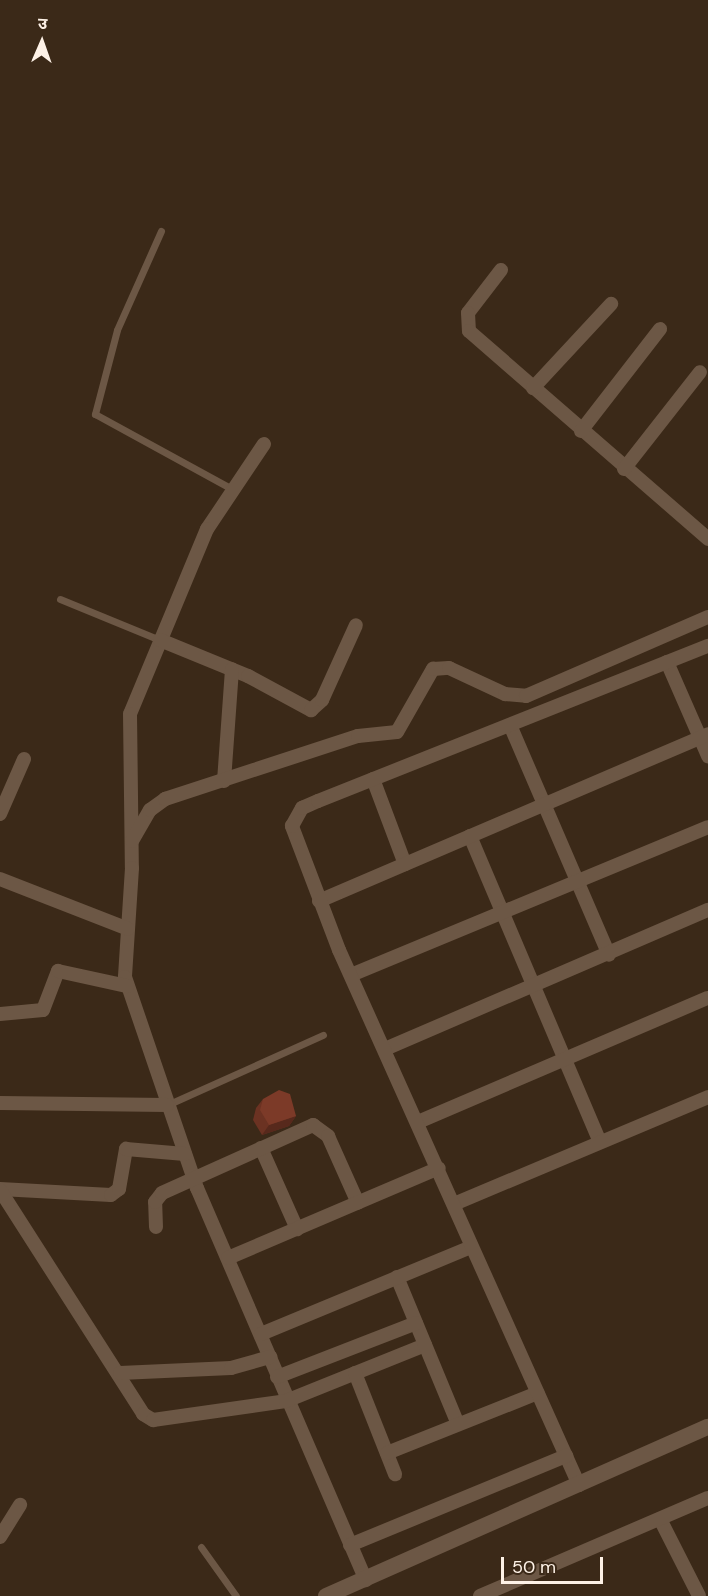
<!DOCTYPE html>
<html>
<head>
<meta charset="utf-8">
<style>
	body { margin:0 }
	#map { position:relative; width:708px; height:1596px; overflow:hidden; background:#3b2918; font-family:"DM Sans","Noto Sans Devanagari",sans-serif }
	div>[style] { position:absolute }
	.service>* { height:7px; margin:-3.5px; padding:0 3.5px; transform-origin:3.5px; border-radius:3.5px; background:#6c5745 }
	.minor>* { height:14px; margin:-7px; padding:0 7px; transform-origin:7px; border-radius:7px; background:#6c5745 }
	.tertiary>* { height:16px; margin:-8px; padding:0 8px; transform-origin:8px; border-radius:8px; background:#6c5745 }
	.wall>* { inset:0; background:#6b3222 }
	.shaded-wall>* { inset:0; background:#57291c }
	.building>* { inset:0; background:#7c3a28 }
	span { translate:-50% -50%; white-space:nowrap; text-align:center; line-height:1.15; -webkit-text-stroke:4.5px #3b2918; paint-order:stroke }
	.north { position:absolute; left:12px; top:12px; width:60px; height:60px; -webkit-text-stroke:4px #3b2918; paint-order:stroke; rotate:2deg; font-size:16px; font-weight:700; line-height:24px; text-align:center; color:#fef2e7 }
	.north::after { content:''; display:block; margin:auto; width:21px; height:27px; background:#fef2e7; clip-path:polygon(50% 0,100% 100%,50% 72%,0 100%) }
	.scale { position:absolute; left:501px; top:1557px; width:102px; height:27px; box-sizing:border-box; border:3px solid #fef2e7; border-top:0; padding-left:8px; font-size:18px; line-height:21px; white-space:nowrap; color:#fef2e7; -webkit-text-stroke:4px #3b2918; paint-order:stroke }
</style>
</head>
<body>
<div id="map">
	<div class="service">
		<div style="left:161px;top:231px;width:108px;rotate:114deg"></div>
		<div style="left:117px;top:330px;width:87px;rotate:104.7deg"></div>
		<div style="left:95px;top:414px;width:156px;rotate:28.7deg"></div>
		<div style="left:60px;top:599px;width:108px;rotate:22.3deg"></div>
		<div style="left:167px;top:1105px;width:171px;rotate:-24.2deg"></div>
		<div style="left:201px;top:1547px;width:60px;rotate:54.5deg"></div>
	</div>
	<div class="minor">
		<div style="left:501px;top:270px;width:54px;rotate:127.5deg"></div>
		<div style="left:468px;top:313px;width:18px;rotate:87deg"></div>
		<div style="left:469px;top:331px;width:317px;rotate:41deg"></div>
		<div style="left:533px;top:388px;width:115px;rotate:-47.1deg"></div>
		<div style="left:581px;top:431px;width:129px;rotate:-52.2deg"></div>
		<div style="left:264px;top:444px;width:102px;rotate:123.8deg"></div>
		<div style="left:207px;top:529px;width:200px;rotate:112.6deg"></div>
		<div style="left:130px;top:714px;width:154px;rotate:89.3deg"></div>
		<div style="left:132px;top:868px;width:109px;rotate:93.7deg"></div>
		<div style="left:125px;top:977px;width:223px;rotate:71.2deg"></div>
		<div style="left:197px;top:1188px;width:427px;rotate:66.7deg"></div>
		<div style="left:624px;top:469px;width:123px;rotate:-51.9deg"></div>
		<div style="left:160px;top:640px;width:95px;rotate:22.2deg"></div>
		<div style="left:248px;top:676px;width:72px;rotate:28.4deg"></div>
		<div style="left:311px;top:710px;width:15px;rotate:-42deg"></div>
		<div style="left:322px;top:700px;width:82px;rotate:-65.6deg"></div>
		<div style="left:667px;top:662px;width:103px;rotate:66.4deg"></div>
		<div style="left:510px;top:725px;width:250px;rotate:66.7deg"></div>
		<div style="left:373px;top:779px;width:91px;rotate:69.4deg"></div>
		<div style="left:224px;top:781px;width:112px;rotate:-85.9deg"></div>
		<div style="left:0;top:814px;width:60px;rotate:-66.4deg"></div>
		<div style="left:470px;top:836px;width:332px;rotate:67deg"></div>
		<div style="left:132px;top:841px;width:36px;rotate:-60deg"></div>
		<div style="left:150px;top:810px;width:19px;rotate:-36deg"></div>
		<div style="left:165px;top:799px;width:203px;rotate:-18.1deg"></div>
		<div style="left:358px;top:736px;width:39px;rotate:-6deg"></div>
		<div style="left:397px;top:732px;width:73px;rotate:-60.3deg"></div>
		<div style="left:433px;top:669px;width:16px;rotate:-4deg"></div>
		<div style="left:449px;top:668px;width:62px;rotate:24.9deg"></div>
		<div style="left:505px;top:694px;width:21px;rotate:5deg"></div>
		<div style="left:526px;top:696px;width:198px;rotate:-23.5deg"></div>
		<div style="left:0;top:879px;width:137px;rotate:21.3deg"></div>
		<div style="left:319px;top:901px;width:423px;rotate:-23.2deg"></div>
		<div style="left:351px;top:975px;width:386px;rotate:-22.5deg"></div>
		<div style="left:0;top:1014px;width:43px;rotate:-5.3deg"></div>
		<div style="left:43px;top:1010px;width:42px;rotate:-69deg"></div>
		<div style="left:58px;top:971px;width:71px;rotate:12.3deg"></div>
		<div style="left:385px;top:1049px;width:352px;rotate:-23.3deg"></div>
		<div style="left:0;top:1103px;width:167px;rotate:0.7deg"></div>
		<div style="left:418px;top:1122px;width:315px;rotate:-23.2deg"></div>
		<div style="left:261px;top:1148px;width:89px;rotate:66deg"></div>
		<div style="left:0;top:1189px;width:111px;rotate:3.1deg"></div>
		<div style="left:111px;top:1195px;width:10px;rotate:-37deg"></div>
		<div style="left:119px;top:1189px;width:41px;rotate:-80.1deg"></div>
		<div style="left:126px;top:1149px;width:59px;rotate:4.8deg"></div>
		<div style="left:0;top:1190px;width:266px;rotate:57.4deg"></div>
		<div style="left:143px;top:1414px;width:12px;rotate:31deg"></div>
		<div style="left:153px;top:1420px;width:134px;rotate:-8.1deg"></div>
		<div style="left:286px;top:1401px;width:150px;rotate:-21.9deg"></div>
		<div style="left:454px;top:1204px;width:276px;rotate:-22.8deg"></div>
		<div style="left:156px;top:1227px;width:25px;rotate:-92deg"></div>
		<div style="left:155px;top:1202px;width:11px;rotate:-52deg"></div>
		<div style="left:162px;top:1193px;width:166px;rotate:-24.2deg"></div>
		<div style="left:313px;top:1125px;width:19px;rotate:36deg"></div>
		<div style="left:328px;top:1136px;width:73px;rotate:65.9deg"></div>
		<div style="left:228px;top:1258px;width:229px;rotate:-23.1deg"></div>
		<div style="left:397px;top:1277px;width:159px;rotate:67.5deg"></div>
		<div style="left:261px;top:1334px;width:227px;rotate:-22.5deg"></div>
		<div style="left:120px;top:1373px;width:111px;rotate:-2.6deg"></div>
		<div style="left:231px;top:1368px;width:41px;rotate:-15.8deg"></div>
		<div style="left:355px;top:1373px;width:109px;rotate:68.4deg"></div>
		<div style="left:277px;top:1377px;width:149px;rotate:-21.2deg"></div>
		<div style="left:387px;top:1453px;width:162px;rotate:-21.7deg"></div>
		<div style="left:579px;top:1485px;width:586px;rotate:-114.16deg"></div>
		<div style="left:339px;top:950px;width:133px;rotate:-110.8deg"></div>
		<div style="left:292px;top:826px;width:21px;rotate:-61deg"></div>
		<div style="left:302px;top:808px;width:17px;rotate:-24deg"></div>
		<div style="left:318px;top:801px;width:420px;rotate:-21.7deg"></div>
		<div style="left:660px;top:1519px;width:86px;rotate:63.1deg"></div>
		<div style="left:0;top:1537px;width:38px;rotate:-58deg"></div>
		<div style="left:350px;top:1545px;width:234px;rotate:-22.4deg"></div>
		<div style="left:480px;top:1596px;width:248px;rotate:-23.3deg"></div>
	</div>
	<div class="tertiary">
		<div style="left:326px;top:1596px;width:418px;rotate:-23.9deg"></div>
	</div>
	<div class="wall">
		<div style="clip-path:polygon(263px 1099px,296px 1116px,289px 1126px,262px 1135px,253px 1120px,256px 1108px)"></div>
	</div>
	<div class="shaded-wall">
		<div style="clip-path:polygon(296px 1116px,289px 1126px,262px 1135px,269px 1125px)"></div>
	</div>
	<div class="building">
		<div style="clip-path:polygon(279px 1090px,290px 1094px,296px 1116px,269px 1125px,260px 1110px,263px 1099px)"></div>
	</div>
	<div class="north">उ</div>
	<div class="scale">50 m</div>
</div>
</body>
</html>
